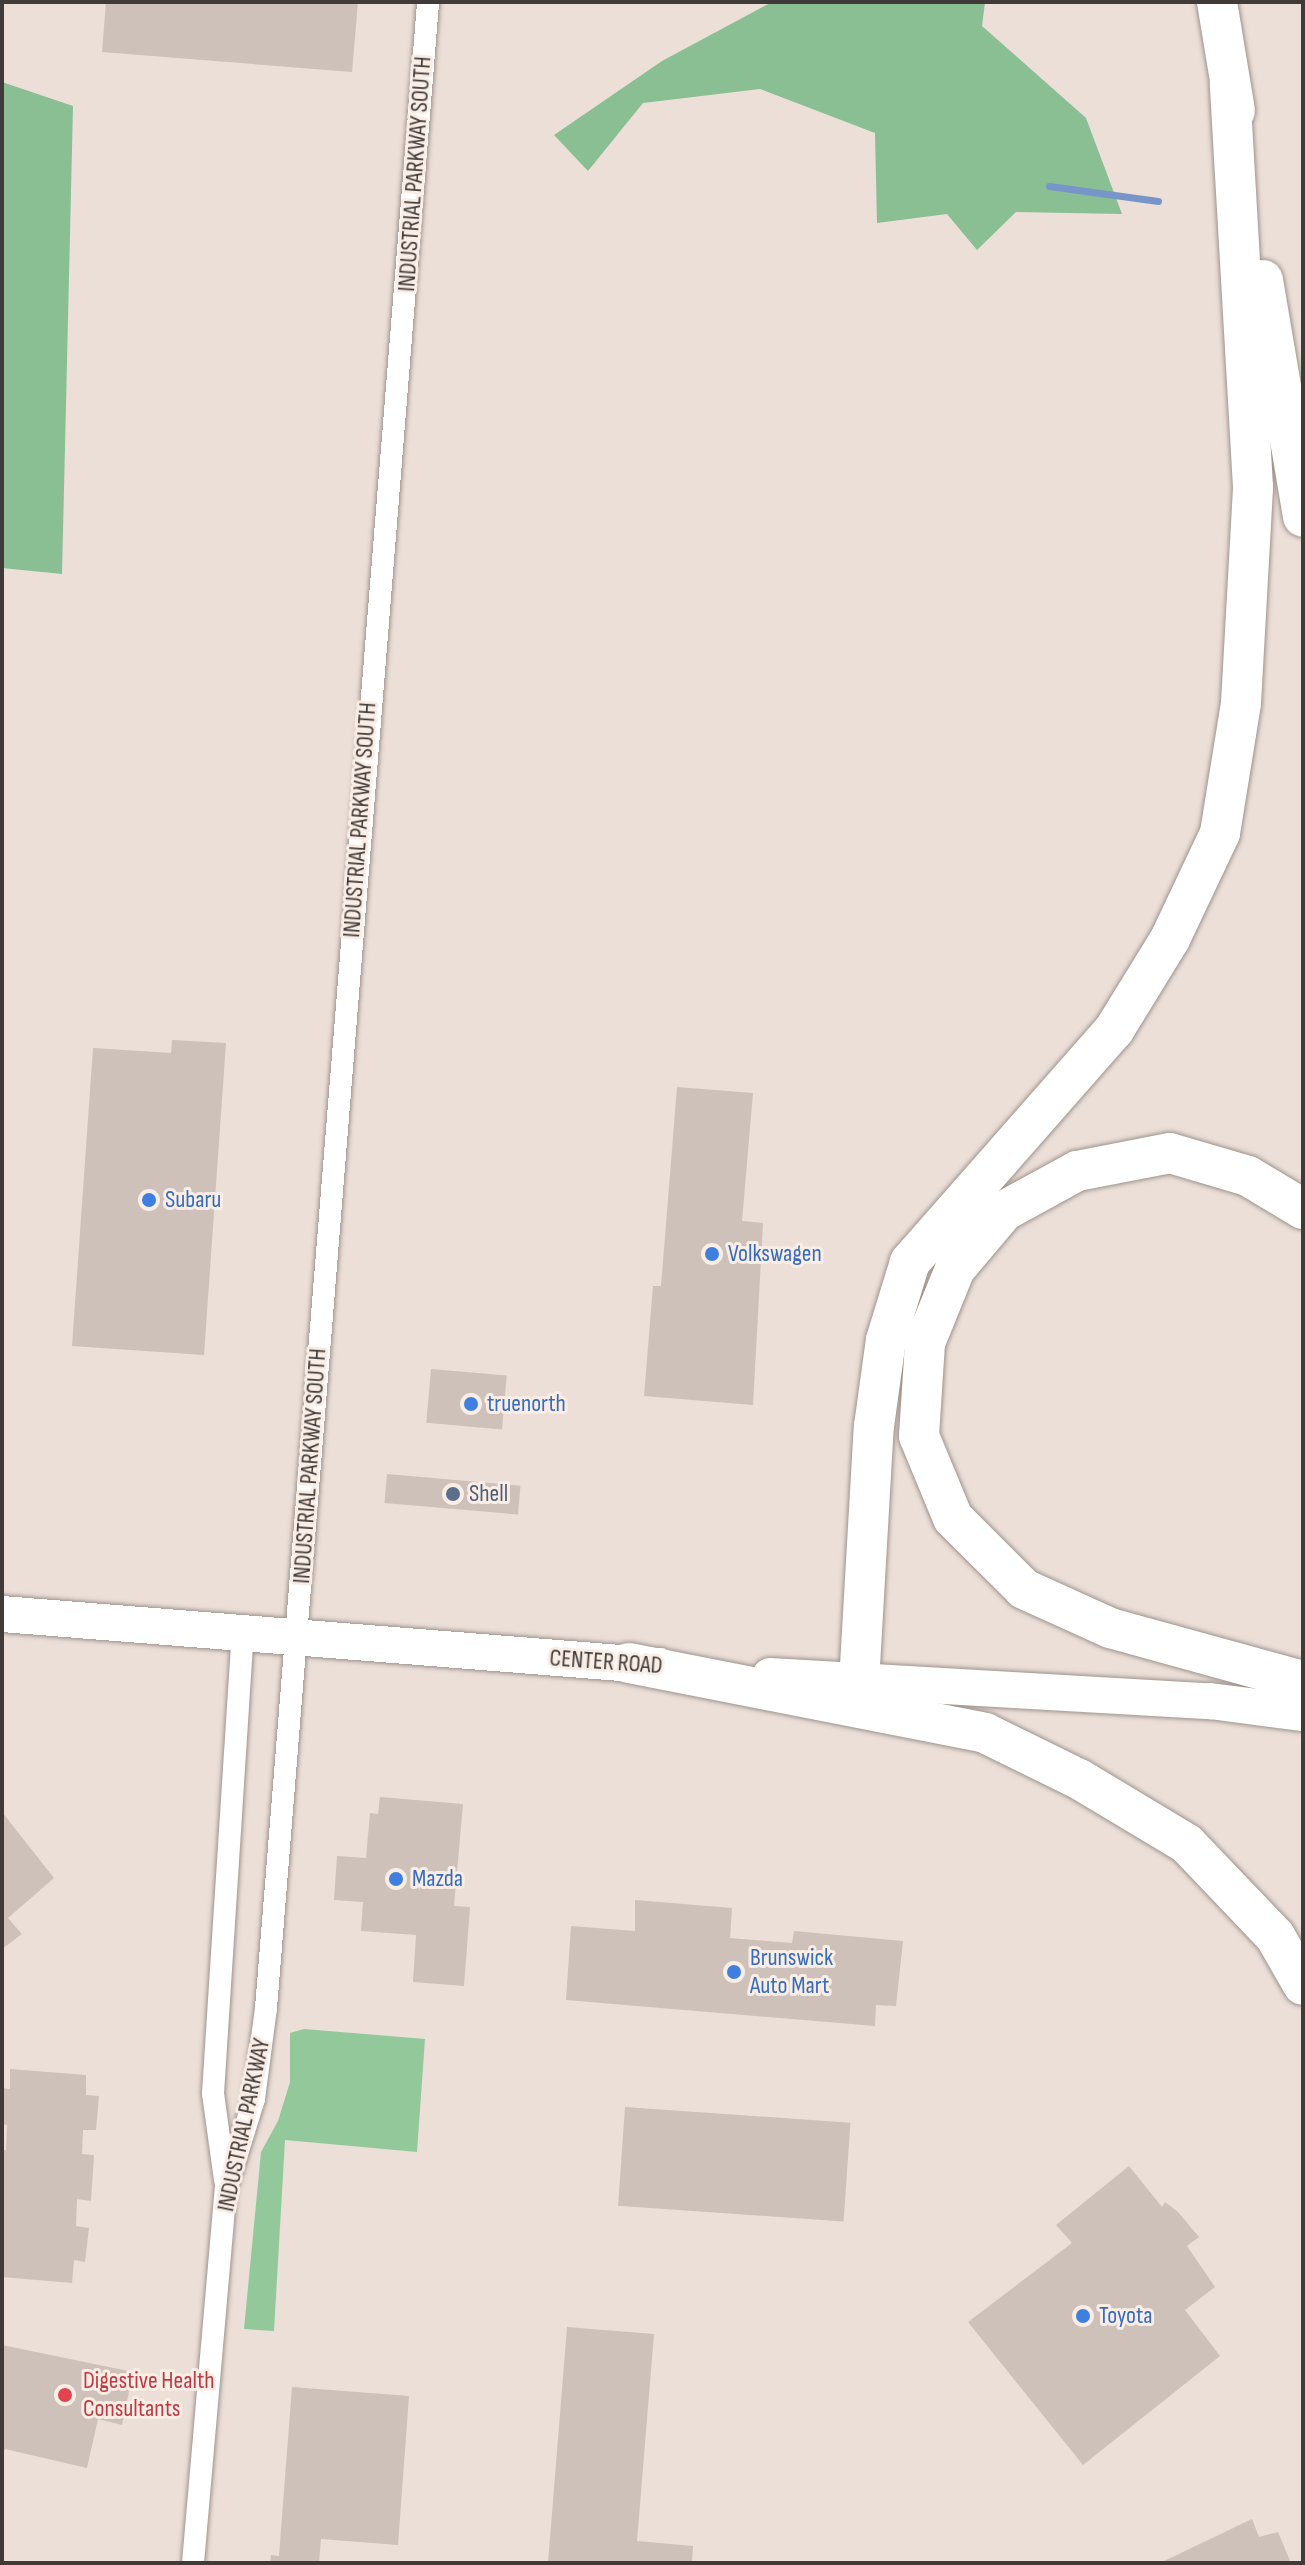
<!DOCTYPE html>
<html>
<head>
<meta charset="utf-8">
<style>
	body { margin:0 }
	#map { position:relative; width:1305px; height:2565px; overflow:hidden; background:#ebdfd8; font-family:"Sofia Sans Condensed",sans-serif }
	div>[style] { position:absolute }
	.green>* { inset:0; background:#93c89b }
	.forest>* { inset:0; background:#89bf92 }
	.stream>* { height:7px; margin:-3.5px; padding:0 3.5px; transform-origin:3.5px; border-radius:3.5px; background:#7795c9 }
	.building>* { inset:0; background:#cdc1ba; transform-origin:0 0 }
	.roads { filter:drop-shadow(0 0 2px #9e938c) drop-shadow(0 0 2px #9e938c) }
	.street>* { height:22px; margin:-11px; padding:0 11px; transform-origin:11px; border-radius:11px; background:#fff }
	.primary>* { height:36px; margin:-18px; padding:0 18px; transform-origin:18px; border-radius:18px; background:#fff }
	.highway>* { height:40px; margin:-20px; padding:0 20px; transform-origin:20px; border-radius:20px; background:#fff }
	.dots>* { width:22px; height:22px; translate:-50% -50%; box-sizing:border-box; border:4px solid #f9ede5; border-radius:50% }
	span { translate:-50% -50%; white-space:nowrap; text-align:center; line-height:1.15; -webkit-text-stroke:6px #f9ede5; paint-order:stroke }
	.street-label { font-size:24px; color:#403b38 }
	.shop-label { font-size:24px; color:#366cbe }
	.left { translate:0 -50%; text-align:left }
	.service-label { font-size:24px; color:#4e5e75 }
	.health-label { font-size:24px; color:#be3a42 }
	.frame { position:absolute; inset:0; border:4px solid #403b38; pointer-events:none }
</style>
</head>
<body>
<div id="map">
	<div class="green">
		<div style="clip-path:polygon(304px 2029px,425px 2039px,417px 2152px,285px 2140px,274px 2331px,244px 2329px,261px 2152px,278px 2121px,290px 2082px,290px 2033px)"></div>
	</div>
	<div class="forest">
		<div style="clip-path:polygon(772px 2px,985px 2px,982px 26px,1086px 118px,1122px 214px,1016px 212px,977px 250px,947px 214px,877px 223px,875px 133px,760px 89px,643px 103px,588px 171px,554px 135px,662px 61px)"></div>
		<div style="clip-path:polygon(2px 82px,73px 106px,62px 574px,2px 568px)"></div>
	</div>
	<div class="stream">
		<div style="left:1049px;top:186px;width:110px;rotate:7.8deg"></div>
	</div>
	<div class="building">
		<div style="clip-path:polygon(106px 2px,358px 2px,352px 72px,102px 52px)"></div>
		<div style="clip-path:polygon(172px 1040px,226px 1043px,204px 1355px,72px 1346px,93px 1048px,171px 1053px)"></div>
		<div style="clip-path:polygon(677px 1087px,753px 1093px,742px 1221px,763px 1223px,753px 1405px,644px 1396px,653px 1286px,661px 1286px)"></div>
		<div style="left:431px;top:1369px;width:76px;height:54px;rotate:5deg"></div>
		<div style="left:387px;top:1474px;width:134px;height:29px;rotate:5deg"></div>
		<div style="clip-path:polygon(380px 1797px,463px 1804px,454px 1906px,470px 1907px,464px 1986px,413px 1982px,416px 1935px,361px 1931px,363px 1902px,334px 1900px,337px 1856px,366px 1858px,370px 1813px,378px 1814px)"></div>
		<div style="clip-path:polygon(2px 1812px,54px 1878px,8px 1918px,22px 1934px,2px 1949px)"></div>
		<div style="clip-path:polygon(635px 1900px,732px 1908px,730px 1938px,792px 1943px,794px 1931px,903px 1941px,896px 2006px,876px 2005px,875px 2026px,566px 2000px,571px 1926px,635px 1931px)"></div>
		<div style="clip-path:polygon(10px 2069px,86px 2075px,86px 2095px,99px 2096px,96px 2130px,83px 2130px,82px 2154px,94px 2155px,91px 2201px,77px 2199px,76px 2226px,89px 2228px,85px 2262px,74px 2260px,72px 2283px,2px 2277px,2px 2150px,6px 2150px,7px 2125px,2px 2124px,2px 2088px,10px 2089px)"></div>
		<div style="left:625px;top:2107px;width:226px;height:99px;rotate:4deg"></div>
		<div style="clip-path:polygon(1129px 2166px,1162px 2207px,1165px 2202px,1178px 2212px,1199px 2237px,1187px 2246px,1215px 2287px,1185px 2310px,1220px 2356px,1083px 2465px,968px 2322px,1072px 2243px,1056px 2225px)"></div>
		<div style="clip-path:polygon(567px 2327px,654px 2334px,637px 2541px,693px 2546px,692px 2563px,548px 2563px)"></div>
		<div style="clip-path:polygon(2px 2345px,133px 2372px,122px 2425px,98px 2419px,87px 2468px,5px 2449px,2px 2454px)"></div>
		<div style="clip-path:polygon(292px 2387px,409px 2396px,398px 2545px,321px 2539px,319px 2563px,270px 2563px,271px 2555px,279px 2556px)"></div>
		<div style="clip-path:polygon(1252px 2519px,1259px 2537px,1278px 2532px,1291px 2563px,1160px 2563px)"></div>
	</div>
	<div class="roads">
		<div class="street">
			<div style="left:225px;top:2180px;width:88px;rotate:-97.9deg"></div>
			<div style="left:213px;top:2093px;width:460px;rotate:-86.3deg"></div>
			<div style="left:193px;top:2563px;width:375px;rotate:-85deg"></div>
			<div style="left:226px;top:2189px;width:94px;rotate:-72.7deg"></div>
			<div style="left:254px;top:2099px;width:92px;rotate:-82.5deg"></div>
			<div style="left:266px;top:2008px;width:2013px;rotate:-85.38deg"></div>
		</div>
		<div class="primary">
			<div style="left:2px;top:1614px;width:659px;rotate:4.53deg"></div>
			<div style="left:770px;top:1676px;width:441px;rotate:3.3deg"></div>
			<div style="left:1210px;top:1701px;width:94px;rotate:7.4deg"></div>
		</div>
		<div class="highway">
			<div style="left:1217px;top:2px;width:110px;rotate:80.6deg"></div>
			<div style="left:1263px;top:280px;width:240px;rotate:80.4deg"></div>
			<div style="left:1303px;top:1209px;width:64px;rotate:-149deg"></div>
			<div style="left:1248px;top:1176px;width:81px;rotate:-163.6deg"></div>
			<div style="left:1170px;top:1153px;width:95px;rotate:169deg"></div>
			<div style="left:1077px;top:1171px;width:83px;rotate:151.3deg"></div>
			<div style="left:1004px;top:1211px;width:76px;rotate:130.2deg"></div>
			<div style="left:955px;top:1269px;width:80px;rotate:112.1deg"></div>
			<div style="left:925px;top:1343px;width:93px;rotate:93.7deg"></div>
			<div style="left:919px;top:1436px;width:89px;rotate:67.5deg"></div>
			<div style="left:953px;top:1518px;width:100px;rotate:45deg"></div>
			<div style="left:1024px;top:1589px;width:94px;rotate:24.4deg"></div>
			<div style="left:1110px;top:1628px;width:200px;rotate:15.4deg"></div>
			<div style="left:629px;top:1663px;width:363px;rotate:11.1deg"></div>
			<div style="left:985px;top:1733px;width:105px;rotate:26.1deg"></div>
			<div style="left:1079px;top:1779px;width:126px;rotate:31deg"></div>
			<div style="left:1187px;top:1844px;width:127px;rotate:46.3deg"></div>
			<div style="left:1275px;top:1936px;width:56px;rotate:60.3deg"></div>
			<div style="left:859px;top:1683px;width:257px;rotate:-86.7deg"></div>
			<div style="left:874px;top:1426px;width:87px;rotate:-82.1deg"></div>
			<div style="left:886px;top:1340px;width:82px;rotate:-72.9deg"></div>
			<div style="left:910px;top:1262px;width:309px;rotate:-48.7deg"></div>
			<div style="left:1114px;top:1030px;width:107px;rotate:-58.4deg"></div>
			<div style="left:1170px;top:939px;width:117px;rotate:-64.7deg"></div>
			<div style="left:1220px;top:833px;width:132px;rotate:-80.8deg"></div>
			<div style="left:1241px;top:703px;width:216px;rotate:-86.8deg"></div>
			<div style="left:1253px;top:487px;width:404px;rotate:-93.3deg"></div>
		</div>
	</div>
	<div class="dots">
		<div style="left:149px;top:1200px;background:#3f7fe0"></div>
		<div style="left:712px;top:1254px;background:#3f7fe0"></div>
		<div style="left:471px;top:1404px;background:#3f7fe0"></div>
		<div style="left:453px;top:1494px;background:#5c6f8a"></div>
		<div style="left:396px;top:1879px;background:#3f7fe0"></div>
		<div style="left:734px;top:1972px;background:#3f7fe0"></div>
		<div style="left:1083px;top:2316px;background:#3f7fe0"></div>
		<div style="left:65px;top:2395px;background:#e0444e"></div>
	</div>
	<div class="street-label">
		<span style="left:415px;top:174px;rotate:-86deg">INDUSTRIAL PARKWAY SOUTH</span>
		<span style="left:360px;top:820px;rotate:-86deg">INDUSTRIAL PARKWAY SOUTH</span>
		<span style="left:310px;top:1466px;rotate:-86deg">INDUSTRIAL PARKWAY SOUTH</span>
		<span style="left:606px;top:1662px;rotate:4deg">CENTER ROAD</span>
		<span style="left:244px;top:2125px;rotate:-78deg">INDUSTRIAL PARKWAY</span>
	</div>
	<div class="shop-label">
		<span class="left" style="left:165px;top:1200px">Subaru</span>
		<span class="left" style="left:728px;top:1254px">Volkswagen</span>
		<span class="left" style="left:487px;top:1404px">truenorth</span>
		<span class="left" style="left:412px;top:1879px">Mazda</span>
		<span class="left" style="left:750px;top:1972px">Brunswick<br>Auto Mart</span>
		<span class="left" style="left:1099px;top:2316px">Toyota</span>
	</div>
	<div class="service-label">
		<span class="left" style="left:469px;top:1494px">Shell</span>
	</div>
	<div class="health-label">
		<span class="left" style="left:83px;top:2395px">Digestive Health<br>Consultants</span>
	</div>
	<div class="frame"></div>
</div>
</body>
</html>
